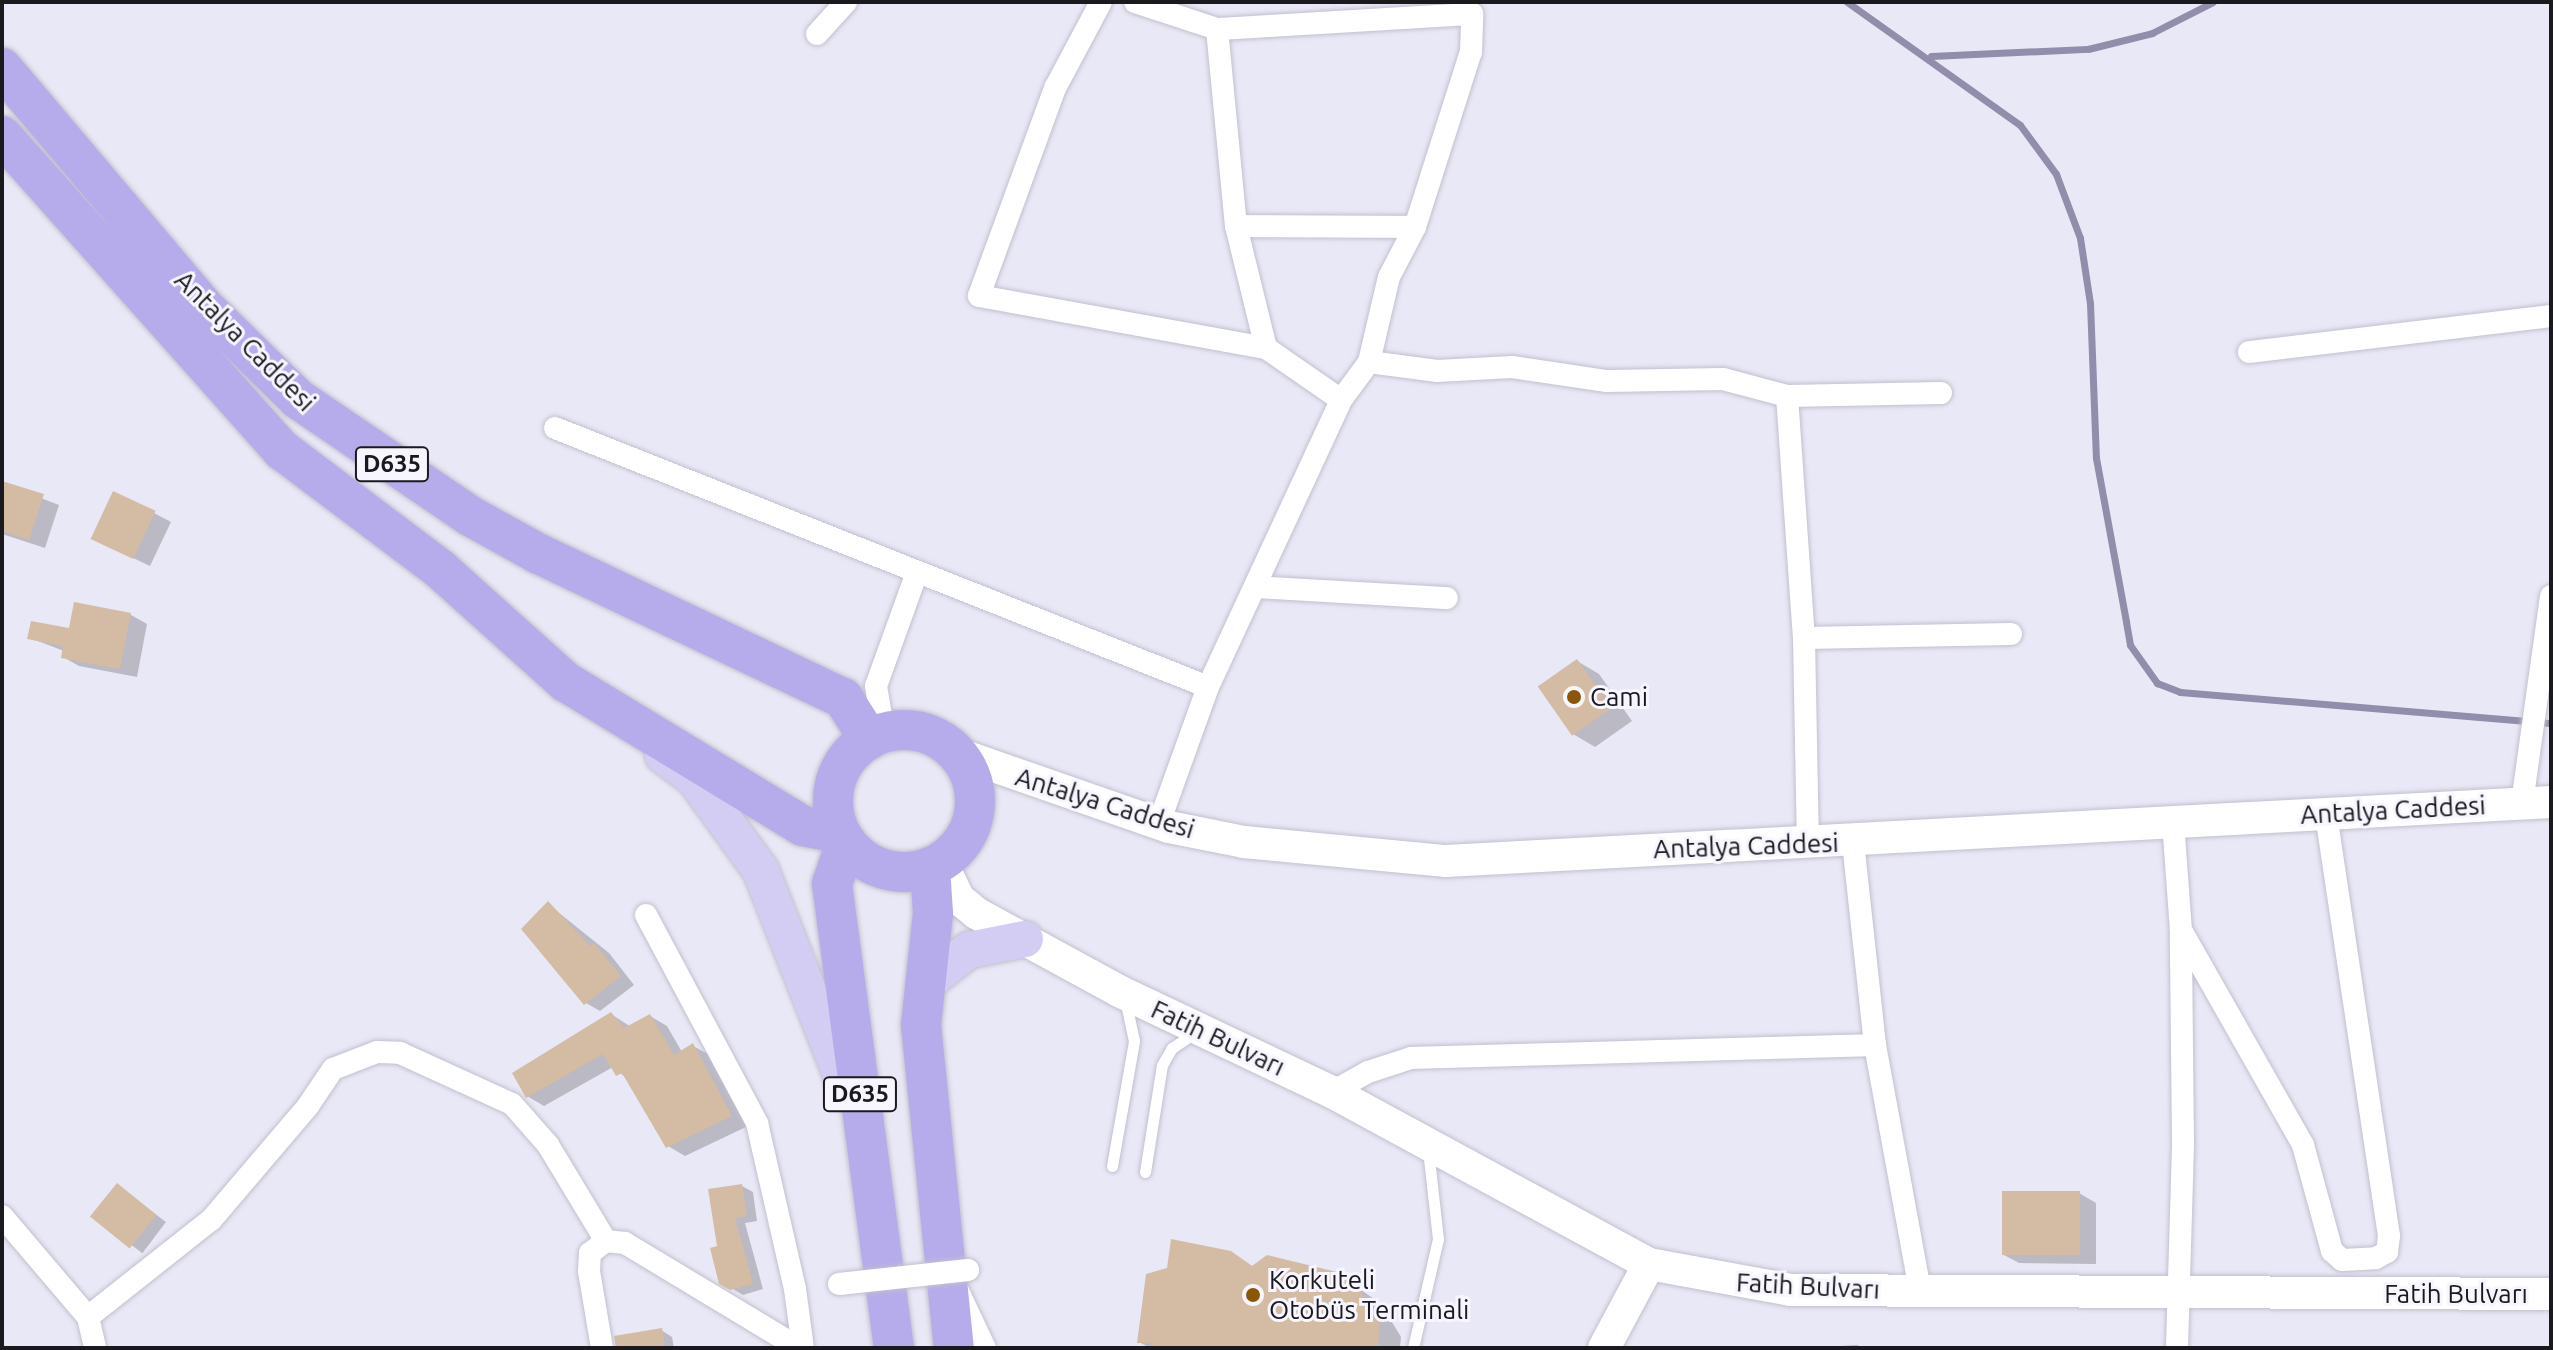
<!DOCTYPE html>
<html>
<head>
<meta charset="utf-8">
<style>
	body { margin:0 }
	#map { position:relative; width:2553px; height:1350px; overflow:hidden; background:#e9e8f6; font-family:Ubuntu,sans-serif }
	div>[style] { position:absolute }
	.shadow>* { inset:0; background:#0003; transform-origin:0 0 }
	.stream>* { height:7px; margin:-3.5px; padding:0 3.5px; transform-origin:3.5px; border-radius:3.5px; background:#918daa }
	.building>* { inset:0; background:#d4bca4; transform-origin:0 0 }
	.roads { filter:drop-shadow(0 0 2px #c2c0ce) drop-shadow(0 0 2px #c2c0ce) }
	.lane>* { height:11px; margin:-5.5px; padding:0 5.5px; transform-origin:5.5px; border-radius:5.5px; background:#fff }
	.street>* { height:22px; margin:-11px; padding:0 11px; transform-origin:11px; border-radius:11px; background:#fff }
	.secondary>* { height:32px; margin:-16px; padding:0 16px; transform-origin:16px; border-radius:16px; background:#fff }
	.primary>* { height:36px; margin:-18px; padding:0 18px; transform-origin:18px; border-radius:18px; background:#d3cdf3 }
	.highway>* { height:40px; margin:-20px; padding:0 20px; transform-origin:20px; border-radius:20px; background:#b6aceb }
	.highway>.ring { margin:-20px; padding:0; box-sizing:content-box; background:none; border:40px solid #b6aceb; border-radius:50% }
	.bridges { filter:drop-shadow(0 0 2px #c2c0ce) drop-shadow(0 0 2px #c2c0ce) }
	.street-bridge>* { height:22px; margin:-11px; padding:0 11px; transform-origin:11px; border-radius:11px; background:#fff }
	.dots>* { width:22px; height:22px; translate:-50% -50%; box-sizing:border-box; border:4px solid #f7f6fe; border-radius:50% }
	span { translate:-50% -50%; white-space:nowrap; text-align:center; line-height:1.15; -webkit-text-stroke:6px #f7f6fe; paint-order:stroke }
	.shield-label span { padding:2px 6px; background:#f7f6fe; border:2px solid; border-radius:6px; -webkit-text-stroke-width:0 }
	.shield-label { font-size:24px; color:#1a191e; font-weight:700 }
	.street-label { font-size:26px; color:#1a191e }
	.poi-label { font-size:26px; color:#1a191e }
	.left { translate:0 -50%; text-align:left }
	.frame { position:absolute; inset:0; border:4px solid #1a191e; pointer-events:none }
</style>
</head>
<body>
<div id="map">
	<div class="shadow">
		<div style="clip-path:polygon(2px 483px,59px 505px,45px 548px,2px 534px)"></div>
		<div style="clip-path:polygon(154px 513px,171px 522px,150px 566px,110px 547px)"></div>
		<div style="clip-path:polygon(131px 615px,147px 624px,137px 677px,79px 666px,63px 657px,64px 651px,30px 638px)"></div>
		<div style="clip-path:polygon(1577px 661px,1599px 674px,1632px 721px,1595px 747px,1573px 734px)"></div>
		<div style="clip-path:polygon(548px 904px,609px 953px,634px 985px,600px 1011px,586px 1003px)"></div>
		<div style="clip-path:polygon(611px 1014px,631px 1027px,650px 1016px,667px 1026px,682px 1052px,693px 1046px,710px 1055px,748px 1126px,685px 1156px,668px 1146px,630px 1081px,613px 1067px,544px 1106px,527px 1096px)"></div>
		<div style="left:118px;top:1186px;width:60px;height:39px;rotate:37deg"></div>
		<div style="clip-path:polygon(742px 1186px,753px 1192px,757px 1221px,745px 1223px,763px 1289px,743px 1295px,721px 1282px)"></div>
		<div style="clip-path:polygon(2079px 1193px,2096px 1203px,2096px 1264px,2019px 1263px,2002px 1254px)"></div>
		<div style="clip-path:polygon(1231px 1253px,1254px 1267px,1267px 1257px,1340px 1275px,1381px 1304px,1401px 1337px,1400px 1348px,1150px 1348px,1139px 1342px)"></div>
		<div style="clip-path:polygon(661px 1330px,672px 1337px,674px 1348px,625px 1348px)"></div>
		<div style="clip-path:polygon(1857px 1345px,1863px 1348px,1806px 1348px)"></div>
	</div>
	<div class="stream">
		<div style="left:1847px;top:2px;width:212px;rotate:35.4deg"></div>
		<div style="left:2020px;top:125px;width:61px;rotate:53.7deg"></div>
		<div style="left:2056px;top:174px;width:68px;rotate:69.4deg"></div>
		<div style="left:2080px;top:238px;width:66px;rotate:81.3deg"></div>
		<div style="left:2090px;top:303px;width:155px;rotate:87.8deg"></div>
		<div style="left:2096px;top:458px;width:167px;rotate:79.6deg"></div>
		<div style="left:2126px;top:622px;width:23px;rotate:80deg"></div>
		<div style="left:2130px;top:645px;width:47px;rotate:54.6deg"></div>
		<div style="left:2157px;top:683px;width:25px;rotate:21deg"></div>
		<div style="left:2180px;top:692px;width:372px;rotate:4.8deg"></div>
		<div style="left:1931px;top:56px;width:157px;rotate:-2.6deg"></div>
		<div style="left:2088px;top:49px;width:66px;rotate:-14deg"></div>
		<div style="left:2152px;top:33px;width:68px;rotate:-26.9deg"></div>
	</div>
	<div class="building">
		<div style="clip-path:polygon(2px 481px,44px 494px,29px 540px,2px 531px)"></div>
		<div style="left:113px;top:491px;width:47px;height:53px;rotate:25deg"></div>
		<div style="clip-path:polygon(74px 602px,131px 613px,120px 669px,61px 658px,63px 646px,27px 639px,31px 621px,69px 628px)"></div>
		<div style="left:1577px;top:659px;width:60px;height:48px;rotate:55deg"></div>
		<div style="clip-path:polygon(548px 901px,590px 946px,594px 943px,621px 976px,584px 1005px,521px 929px)"></div>
		<div style="clip-path:polygon(611px 1012px,624px 1028px,650px 1014px,674px 1055px,693px 1043px,732px 1116px,666px 1148px,622px 1073px,616px 1076px,603px 1054px,526px 1098px,512px 1073px)"></div>
		<div style="left:117px;top:1183px;width:51px;height:43px;rotate:39deg"></div>
		<div style="clip-path:polygon(742px 1184px,747px 1216px,735px 1218px,753px 1284px,730px 1290px,719px 1284px,710px 1248px,717px 1246px,708px 1189px)"></div>
		<div style="left:2080px;top:1191px;width:64px;height:78px;rotate:90deg"></div>
		<div style="clip-path:polygon(1171px 1239px,1231px 1251px,1252px 1266px,1267px 1255px,1341px 1273px,1359px 1289px,1380px 1322px,1378px 1348px,1151px 1348px,1151px 1343px,1137px 1343px,1146px 1274px,1167px 1268px)"></div>
		<div style="clip-path:polygon(662px 1328px,665px 1348px,616px 1348px,614px 1336px)"></div>
	</div>
	<div class="roads">
		<div class="lane">
			<div style="left:1112px;top:1166px;width:127px;rotate:-80deg"></div>
			<div style="left:1134px;top:1041px;width:39px;rotate:-102deg"></div>
			<div style="left:1145px;top:1172px;width:108px;rotate:-81deg"></div>
			<div style="left:1162px;top:1065px;width:20px;rotate:-60deg"></div>
			<div style="left:1172px;top:1048px;width:27px;rotate:-34deg"></div>
			<div style="left:1413px;top:1348px;width:112px;rotate:-77.1deg"></div>
			<div style="left:1438px;top:1239px;width:90px;rotate:-96.4deg"></div>
		</div>
		<div class="street">
			<div style="left:1101px;top:2px;width:98px;rotate:118.1deg"></div>
			<div style="left:1055px;top:88px;width:221px;rotate:110.1deg"></div>
			<div style="left:979px;top:296px;width:292px;rotate:10.3deg"></div>
			<div style="left:1135px;top:2px;width:86px;rotate:18.2deg"></div>
			<div style="left:1217px;top:29px;width:198px;rotate:84.5deg"></div>
			<div style="left:1236px;top:226px;width:126px;rotate:76.2deg"></div>
			<div style="left:1266px;top:348px;width:91px;rotate:34.7deg"></div>
			<div style="left:817px;top:34px;width:43px;rotate:-47.8deg"></div>
			<div style="left:1236px;top:226px;width:179px;rotate:0.3deg"></div>
			<div style="left:2249px;top:352px;width:304px;rotate:-6.8deg"></div>
			<div style="left:1369px;top:362px;width:69px;rotate:7.5deg"></div>
			<div style="left:1437px;top:371px;width:75px;rotate:-3.1deg"></div>
			<div style="left:1512px;top:367px;width:96px;rotate:8.4deg"></div>
			<div style="left:1607px;top:381px;width:116px;rotate:-1deg"></div>
			<div style="left:1723px;top:379px;width:66px;rotate:14.9deg"></div>
			<div style="left:1787px;top:396px;width:154px;rotate:-1.1deg"></div>
			<div style="left:1787px;top:396px;width:243px;rotate:86deg"></div>
			<div style="left:1804px;top:638px;width:203px;rotate:88.9deg"></div>
			<div style="left:555px;top:428px;width:702px;rotate:21.63deg"></div>
			<div style="left:1255px;top:587px;width:192px;rotate:3.3deg"></div>
			<div style="left:1804px;top:638px;width:207px;rotate:-1.1deg"></div>
			<div style="left:884px;top:733px;width:48px;rotate:-99.7deg"></div>
			<div style="left:876px;top:686px;width:121px;rotate:-70.2deg"></div>
			<div style="left:2522px;top:803px;width:209px;rotate:-82deg"></div>
			<div style="left:2173px;top:822px;width:108px;rotate:85.8deg"></div>
			<div style="left:2181px;top:930px;width:247px;rotate:60.4deg"></div>
			<div style="left:2303px;top:1145px;width:110px;rotate:74.7deg"></div>
			<div style="left:2332px;top:1251px;width:13px;rotate:42deg"></div>
			<div style="left:2342px;top:1260px;width:34px;rotate:-3deg"></div>
			<div style="left:2376px;top:1258px;width:13px;rotate:-29deg"></div>
			<div style="left:2387px;top:1252px;width:16px;rotate:-83deg"></div>
			<div style="left:2389px;top:1236px;width:427px;rotate:-98.5deg"></div>
			<div style="left:1159px;top:823px;width:145px;rotate:-70.2deg"></div>
			<div style="left:1208px;top:687px;width:316px;rotate:-65.1deg"></div>
			<div style="left:1341px;top:400px;width:47px;rotate:-53.6deg"></div>
			<div style="left:1369px;top:362px;width:87px;rotate:-76.8deg"></div>
			<div style="left:1389px;top:277px;width:56px;rotate:-62.5deg"></div>
			<div style="left:1415px;top:227px;width:184px;rotate:-72.3deg"></div>
			<div style="left:1471px;top:52px;width:38px;rotate:-88deg"></div>
			<div style="left:1472px;top:14px;width:255px;rotate:176.6deg"></div>
			<div style="left:646px;top:915px;width:236px;rotate:61.9deg"></div>
			<div style="left:757px;top:1123px;width:170px;rotate:77.1deg"></div>
			<div style="left:795px;top:1289px;width:60px;rotate:82.3deg"></div>
			<div style="left:1875px;top:1045px;width:250px;rotate:79.6deg"></div>
			<div style="left:1332px;top:1092px;width:41px;rotate:-29.1deg"></div>
			<div style="left:1368px;top:1072px;width:45px;rotate:-18deg"></div>
			<div style="left:1411px;top:1058px;width:464px;rotate:-1.6deg"></div>
			<div style="left:1875px;top:1045px;width:204px;rotate:-96.2deg"></div>
			<div style="left:2px;top:1216px;width:133px;rotate:49.6deg"></div>
			<div style="left:88px;top:1317px;width:32px;rotate:77deg"></div>
			<div style="left:958px;top:1291px;width:63px;rotate:64.7deg"></div>
			<div style="left:88px;top:1317px;width:157px;rotate:-38.3deg"></div>
			<div style="left:211px;top:1220px;width:150px;rotate:-49.6deg"></div>
			<div style="left:308px;top:1106px;width:45px;rotate:-56deg"></div>
			<div style="left:333px;top:1069px;width:47px;rotate:-21.1deg"></div>
			<div style="left:377px;top:1052px;width:23px;rotate:2deg"></div>
			<div style="left:400px;top:1053px;width:123px;rotate:24.5deg"></div>
			<div style="left:512px;top:1104px;width:55px;rotate:48.7deg"></div>
			<div style="left:548px;top:1145px;width:112px;rotate:58.9deg"></div>
			<div style="left:602px;top:1348px;width:78px;rotate:-99.6deg"></div>
			<div style="left:589px;top:1271px;width:18px;rotate:-87deg"></div>
			<div style="left:590px;top:1253px;width:20px;rotate:-37deg"></div>
			<div style="left:606px;top:1241px;width:19px;rotate:6deg"></div>
			<div style="left:625px;top:1243px;width:203px;rotate:31.1deg"></div>
			<div style="left:2177px;top:1348px;width:205px;rotate:-88.3deg"></div>
			<div style="left:2183px;top:1143px;width:208px;rotate:-90.6deg"></div>
		</div>
		<div class="secondary">
			<div style="left:956px;top:753px;width:225px;rotate:19.2deg"></div>
			<div style="left:1169px;top:827px;width:76px;rotate:11.3deg"></div>
			<div style="left:1244px;top:842px;width:203px;rotate:5.4deg"></div>
			<div style="left:1446px;top:861px;width:1107px;rotate:-3.06deg"></div>
			<div style="left:941px;top:862px;width:41px;rotate:64.1deg"></div>
			<div style="left:959px;top:899px;width:22px;rotate:39deg"></div>
			<div style="left:976px;top:913px;width:165px;rotate:28.6deg"></div>
			<div style="left:1121px;top:992px;width:233px;rotate:25.4deg"></div>
			<div style="left:1332px;top:1092px;width:361px;rotate:28.5deg"></div>
			<div style="left:1649px;top:1264px;width:143px;rotate:10.4deg"></div>
			<div style="left:1790px;top:1290px;width:761px;rotate:0.3deg"></div>
			<div style="left:1604px;top:1348px;width:95px;rotate:-61.8deg"></div>
		</div>
		<div class="primary">
			<div style="left:663px;top:755px;width:39px;rotate:37deg"></div>
			<div style="left:694px;top:778px;width:115px;rotate:54.2deg"></div>
			<div style="left:761px;top:871px;width:240px;rotate:68.5deg"></div>
			<div style="left:925px;top:984px;width:56px;rotate:-37.7deg"></div>
			<div style="left:969px;top:950px;width:57px;rotate:-11.1deg"></div>
		</div>
		<div class="highway">
			<div style="left:2px;top:68px;width:310px;rotate:49.8deg"></div>
			<div style="left:202px;top:305px;width:134px;rotate:44.4deg"></div>
			<div style="left:298px;top:399px;width:208px;rotate:34.2deg"></div>
			<div style="left:470px;top:516px;width:77px;rotate:28.9deg"></div>
			<div style="left:537px;top:553px;width:339px;rotate:25.4deg"></div>
			<div style="left:843px;top:698px;width:49px;rotate:57.6deg"></div>
			<div style="left:2px;top:136px;width:421px;rotate:48.3deg"></div>
			<div style="left:282px;top:450px;width:199px;rotate:37deg"></div>
			<div style="left:441px;top:570px;width:168px;rotate:41.9deg"></div>
			<div style="left:566px;top:682px;width:277px;rotate:31.3deg"></div>
			<div style="left:803px;top:826px;width:37px;rotate:11deg"></div>
			<div class="ring" style="left:833px;top:730px;width:102px;height:102px"></div>
			<div style="left:846px;top:843px;width:43px;rotate:108.9deg"></div>
			<div style="left:832px;top:884px;width:468px;rotate:82.4deg"></div>
			<div style="left:930px;top:867px;width:46px;rotate:86.3deg"></div>
			<div style="left:933px;top:913px;width:113px;rotate:96.1deg"></div>
			<div style="left:921px;top:1025px;width:325px;rotate:84.2deg"></div>
		</div>
	</div>
	<div class="bridges">
		<div class="street-bridge">
			<div style="left:839px;top:1284px;width:130px;rotate:-6.2deg"></div>
		</div>
	</div>
	<div class="dots">
		<div style="left:1574px;top:697px;background:#8c5607"></div>
		<div style="left:1253px;top:1295px;background:#8c5607"></div>
	</div>
	<div class="shield-label">
		<span style="left:392px;top:464px">D635</span>
		<span style="left:860px;top:1094px">D635</span>
	</div>
	<div class="street-label">
		<span style="left:245px;top:341px;rotate:45deg">Antalya Caddesi</span>
		<span style="left:1105px;top:803px;rotate:17deg">Antalya Caddesi</span>
		<span style="left:2393px;top:810px;rotate:-3deg">Antalya Caddesi</span>
		<span style="left:1746px;top:846px;rotate:-2deg">Antalya Caddesi</span>
		<span style="left:1218px;top:1038px;rotate:25deg">Fatih Bulvarı</span>
		<span style="left:1808px;top:1286px;rotate:3deg">Fatih Bulvarı</span>
		<span style="left:2456px;top:1294px">Fatih Bulvarı</span>
	</div>
	<div class="poi-label">
		<span class="left" style="left:1590px;top:697px">Cami</span>
		<span class="left" style="left:1269px;top:1295px">Korkuteli<br>Otobüs Terminali</span>
	</div>
	<div class="frame"></div>
</div>
</body>
</html>
